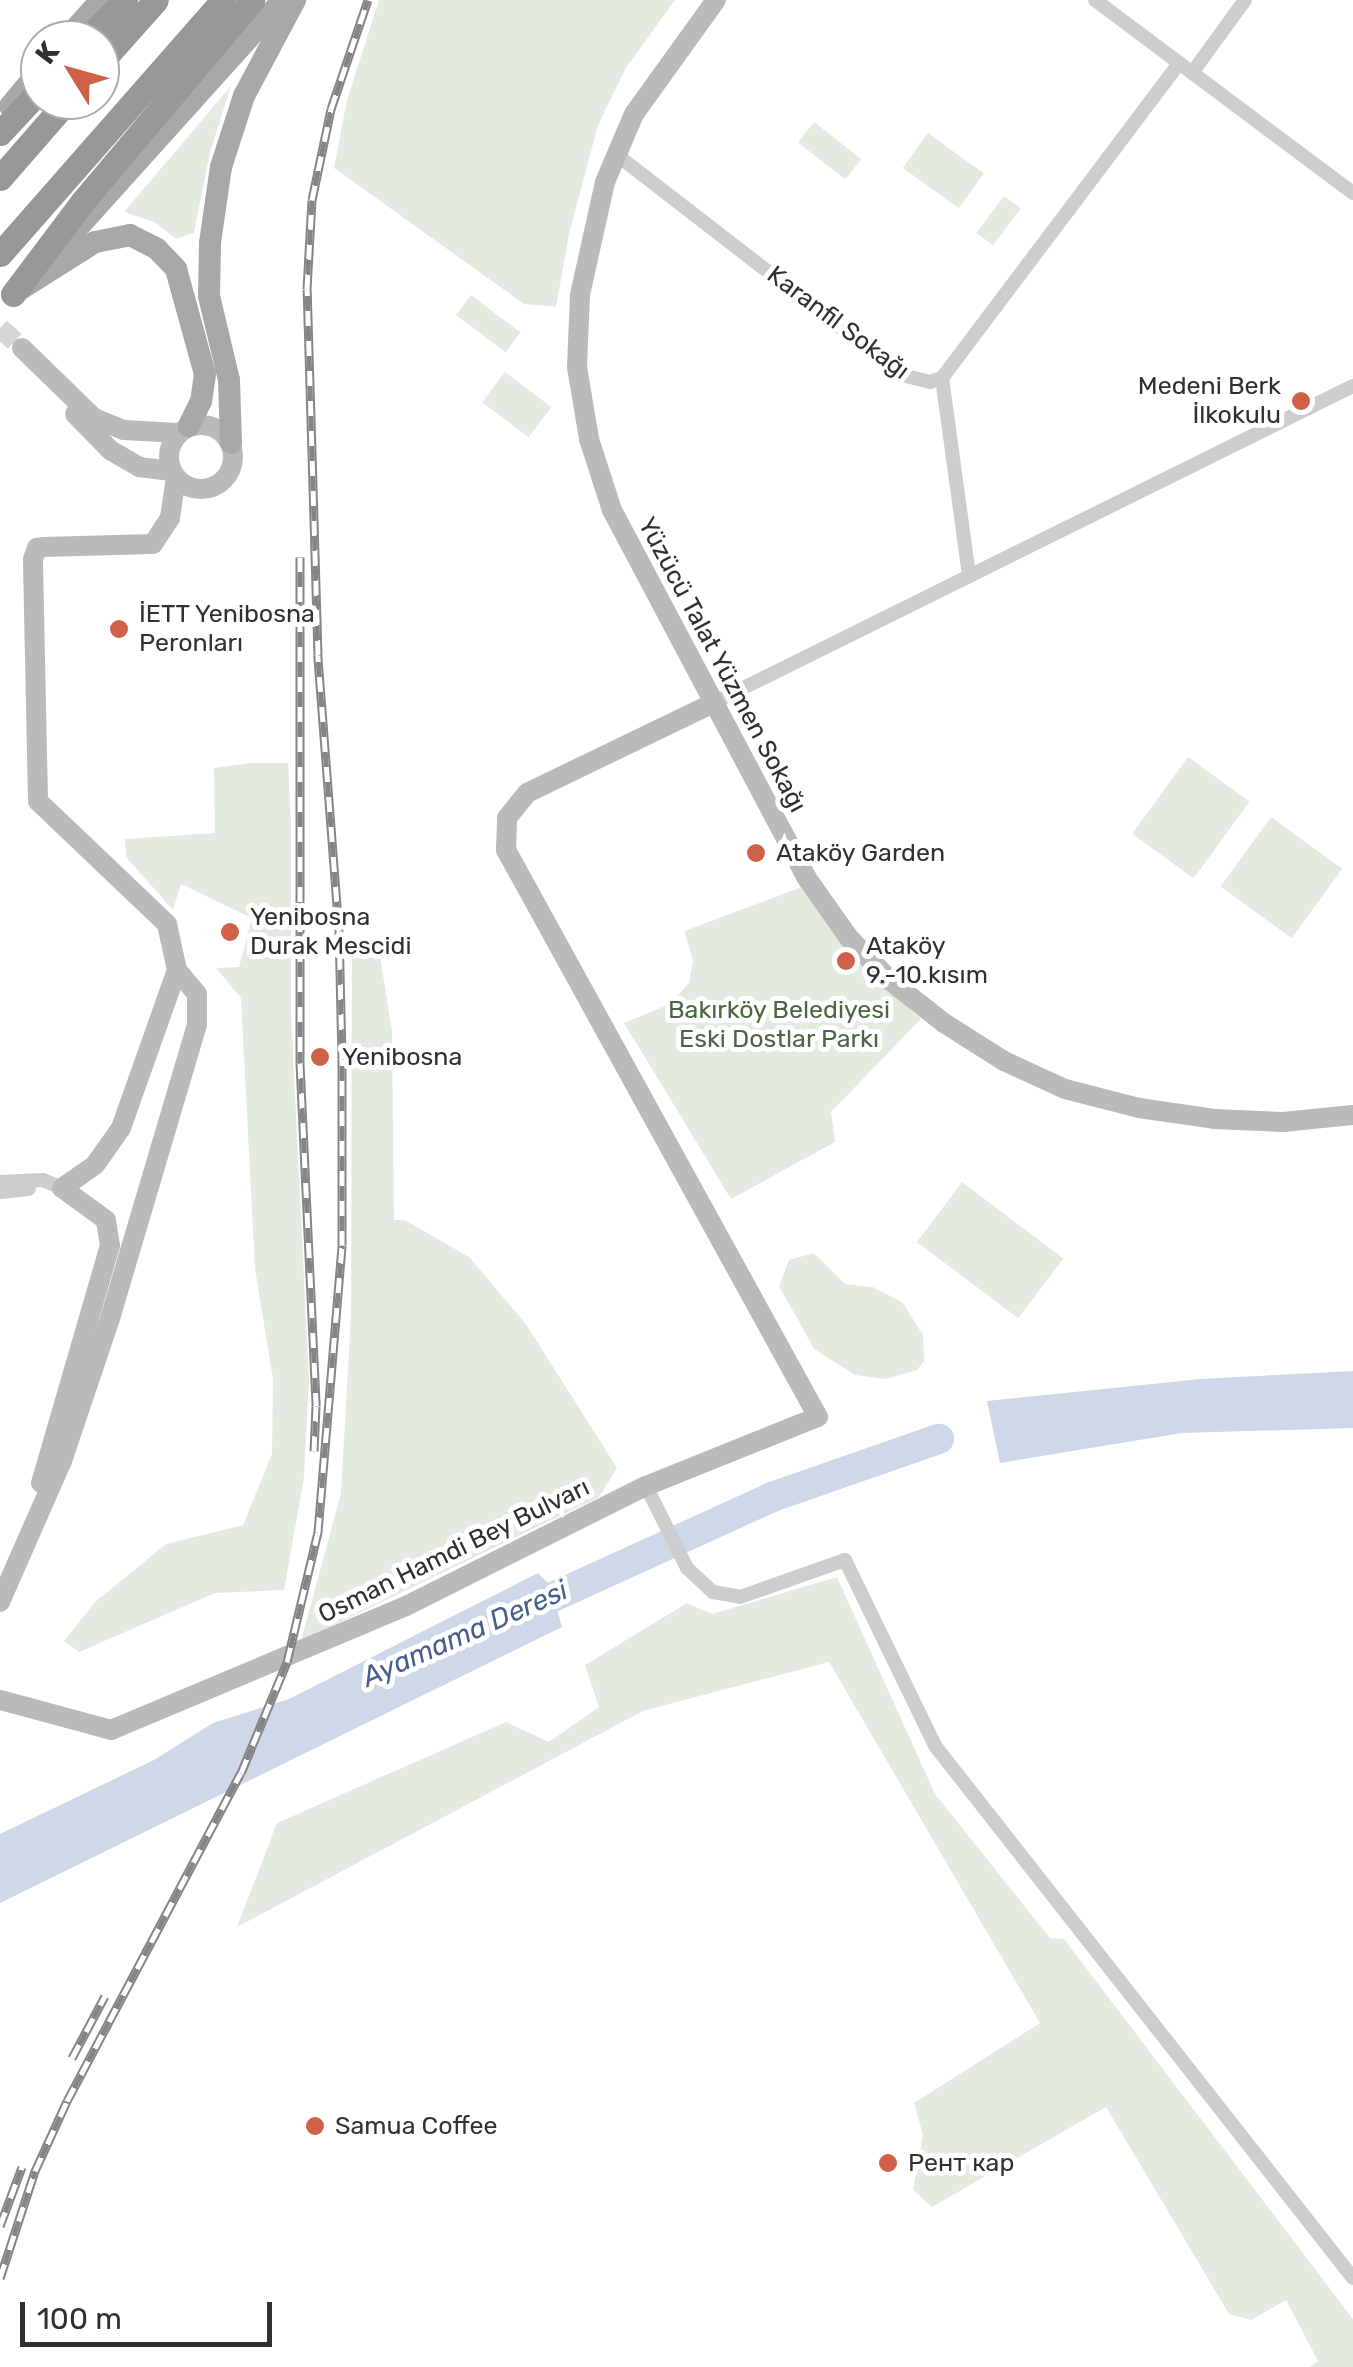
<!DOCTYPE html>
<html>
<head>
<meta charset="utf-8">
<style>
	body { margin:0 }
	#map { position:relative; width:1353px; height:2367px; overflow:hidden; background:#fff; font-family:Rubik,sans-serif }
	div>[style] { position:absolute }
	.green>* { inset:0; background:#e3ebe0; transform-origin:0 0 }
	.water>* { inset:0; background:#ced8e8 }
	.river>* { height:30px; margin:-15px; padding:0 15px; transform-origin:15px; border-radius:15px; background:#ced8e8 }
	.secondary-tunnel>* { height:20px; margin-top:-10px; transform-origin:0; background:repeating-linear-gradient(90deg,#d6d6d6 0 20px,transparent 0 30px) }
	.street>* { height:14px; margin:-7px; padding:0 7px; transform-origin:7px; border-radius:7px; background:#cdcdcd }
	.secondary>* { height:20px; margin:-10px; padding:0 10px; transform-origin:10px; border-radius:10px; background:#bababa }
	.secondary>.ring { margin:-10px; padding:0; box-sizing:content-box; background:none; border:20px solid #bababa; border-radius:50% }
	.primary>* { height:22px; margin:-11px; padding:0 11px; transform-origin:11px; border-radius:11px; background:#a8a8a8 }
	.highway>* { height:25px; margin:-12.5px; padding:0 12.5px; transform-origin:12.5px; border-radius:12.5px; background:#979797 }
	.rail>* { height:9px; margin-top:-4.5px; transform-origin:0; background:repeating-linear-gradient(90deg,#fff 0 15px,#858585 0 30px); box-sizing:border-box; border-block:2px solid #858585 }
	.dots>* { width:28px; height:28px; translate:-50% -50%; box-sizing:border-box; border:5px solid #fff; border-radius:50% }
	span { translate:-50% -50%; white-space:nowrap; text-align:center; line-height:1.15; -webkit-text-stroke:10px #fff; paint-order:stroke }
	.street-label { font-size:25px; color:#303030 }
	.poi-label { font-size:25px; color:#303030 }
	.right { translate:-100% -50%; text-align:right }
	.left { translate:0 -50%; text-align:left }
	.park-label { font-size:25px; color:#4a6642 }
	.water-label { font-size:28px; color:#485f88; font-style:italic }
	.north { position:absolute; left:20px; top:20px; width:100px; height:100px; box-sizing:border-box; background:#fff; border:2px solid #acacac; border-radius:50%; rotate:307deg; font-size:28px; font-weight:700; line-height:40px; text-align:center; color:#303030 }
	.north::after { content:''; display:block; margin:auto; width:35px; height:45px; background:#cf6149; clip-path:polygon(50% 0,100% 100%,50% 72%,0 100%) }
	.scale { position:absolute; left:20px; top:2302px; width:252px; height:45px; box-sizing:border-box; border:5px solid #303030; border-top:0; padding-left:12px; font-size:30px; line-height:35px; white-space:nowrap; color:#303030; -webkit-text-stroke:8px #fff; paint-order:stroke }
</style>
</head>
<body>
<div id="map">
	<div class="green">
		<div style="clip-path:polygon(379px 0,675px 0,626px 68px,598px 125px,569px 234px,556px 307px,524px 304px,334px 168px,347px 100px)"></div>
		<div style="clip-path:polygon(231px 86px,210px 152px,194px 233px,176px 239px,154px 222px,124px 212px)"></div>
		<div style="left:814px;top:122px;width:60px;height:26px;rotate:38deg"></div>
		<div style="left:928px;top:133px;width:69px;height:43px;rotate:36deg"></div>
		<div style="left:1004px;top:196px;width:21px;height:46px;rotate:37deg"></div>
		<div style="left:471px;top:295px;width:62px;height:25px;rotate:37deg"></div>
		<div style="left:505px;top:372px;width:58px;height:38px;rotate:37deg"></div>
		<div style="left:1188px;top:757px;width:76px;height:95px;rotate:36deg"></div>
		<div style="clip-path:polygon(251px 763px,288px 763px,291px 823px,291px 1012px,309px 1381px,304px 1478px,284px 1590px,215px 1593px,79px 1652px,64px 1641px,95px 1602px,166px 1544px,243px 1525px,272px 1454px,273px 1379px,255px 1269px,241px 998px,216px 968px,239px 967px,252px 918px,181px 884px,173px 910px,126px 857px,125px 839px,215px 833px,214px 768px)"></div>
		<div style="left:1271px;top:817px;width:88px;height:86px;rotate:36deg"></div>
		<div style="clip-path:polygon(802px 887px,845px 948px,921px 1019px,831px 1112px,835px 1142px,731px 1199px,624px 1023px,670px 1004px,689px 983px,693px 960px,684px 931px)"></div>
		<div style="clip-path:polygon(379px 950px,392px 1031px,394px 1220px,405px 1220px,469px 1257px,526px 1324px,617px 1468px,599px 1497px,301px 1641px,341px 1493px,351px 1315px,352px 953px)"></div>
		<div style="left:962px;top:1182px;width:127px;height:75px;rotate:37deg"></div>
		<div style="clip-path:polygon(814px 1253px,845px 1284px,873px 1287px,902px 1302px,923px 1335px,924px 1361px,917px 1370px,886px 1379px,855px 1375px,814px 1349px,779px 1286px,789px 1260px)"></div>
		<div style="clip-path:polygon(837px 1577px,935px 1794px,1050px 1938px,1064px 1939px,1353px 2319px,1353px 2367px,1310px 2367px,1318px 2361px,1286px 2300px,1251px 2320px,1229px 2314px,1106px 2107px,932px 2207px,913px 2190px,923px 2135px,914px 2103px,1040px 2023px,829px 1662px,643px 1711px,237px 1927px,277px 1823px,506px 1722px,549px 1742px,599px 1707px,585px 1665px,687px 1603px,712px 1614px)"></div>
	</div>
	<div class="water">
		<div style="clip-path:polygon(1353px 1371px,1353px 1428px,1182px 1433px,1000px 1463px,987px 1401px,1201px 1379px)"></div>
		<div style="clip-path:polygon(538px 1573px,550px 1585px,562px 1627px,0 1903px,0 1834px,154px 1760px,213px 1723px,289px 1699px)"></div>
	</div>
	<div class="river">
		<div style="left:520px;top:1612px;width:277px;rotate:-24.5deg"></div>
		<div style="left:772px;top:1497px;width:177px;rotate:-19.2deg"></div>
	</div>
	<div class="secondary-tunnel">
		<div style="left:0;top:328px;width:30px;rotate:42deg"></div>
	</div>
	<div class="street">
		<div style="left:1095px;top:0;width:322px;rotate:36.8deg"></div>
		<div style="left:1192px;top:73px;width:90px;rotate:-54deg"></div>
		<div style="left:617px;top:155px;width:360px;rotate:37.7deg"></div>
		<div style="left:902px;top:375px;width:29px;rotate:14deg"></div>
		<div style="left:930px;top:382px;width:13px;rotate:-18deg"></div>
		<div style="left:942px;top:378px;width:394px;rotate:-53deg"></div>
		<div style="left:942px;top:378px;width:200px;rotate:82.2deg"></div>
		<div style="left:713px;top:703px;width:714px;rotate:-26.35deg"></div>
		<div style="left:0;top:1182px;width:43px;rotate:-2.7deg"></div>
		<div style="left:43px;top:1180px;width:21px;rotate:23deg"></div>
		<div style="left:0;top:1192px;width:29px;rotate:-6deg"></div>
		<div style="left:646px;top:1486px;width:92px;rotate:63.4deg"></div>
		<div style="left:687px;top:1568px;width:35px;rotate:43deg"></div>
		<div style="left:713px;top:1592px;width:27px;rotate:10deg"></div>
		<div style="left:740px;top:1597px;width:111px;rotate:-19.4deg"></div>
		<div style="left:845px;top:1560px;width:208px;rotate:64.1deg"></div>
		<div style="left:936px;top:1747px;width:675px;rotate:51.86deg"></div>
	</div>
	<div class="secondary">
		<div style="left:716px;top:0;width:140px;rotate:125.7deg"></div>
		<div style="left:634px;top:114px;width:74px;rotate:113.1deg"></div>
		<div style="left:605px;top:182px;width:116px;rotate:102.5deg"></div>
		<div style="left:580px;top:295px;width:72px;rotate:92.4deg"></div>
		<div style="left:577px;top:367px;width:73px;rotate:80.5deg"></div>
		<div style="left:589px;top:439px;width:75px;rotate:72.1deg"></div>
		<div style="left:612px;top:510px;width:415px;rotate:62.1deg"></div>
		<div style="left:806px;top:877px;width:75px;rotate:54.8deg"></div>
		<div style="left:849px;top:938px;width:62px;rotate:45.7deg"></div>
		<div style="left:892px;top:982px;width:66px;rotate:38.3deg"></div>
		<div style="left:944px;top:1023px;width:71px;rotate:32.3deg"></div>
		<div style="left:1004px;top:1061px;width:67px;rotate:24.7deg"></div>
		<div style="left:1065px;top:1089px;width:76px;rotate:14.4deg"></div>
		<div style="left:1139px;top:1108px;width:76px;rotate:8.3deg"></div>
		<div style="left:1214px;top:1119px;width:69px;rotate:2.5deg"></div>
		<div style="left:1283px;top:1122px;width:70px;rotate:-5.7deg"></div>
		<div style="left:22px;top:348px;width:100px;rotate:44.2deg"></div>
		<div style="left:94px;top:418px;width:32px;rotate:22deg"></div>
		<div style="left:124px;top:430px;width:54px;rotate:3.2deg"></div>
		<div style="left:75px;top:414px;width:50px;rotate:45.8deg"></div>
		<div style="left:110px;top:450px;width:34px;rotate:30deg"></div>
		<div style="left:139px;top:467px;width:33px;rotate:7deg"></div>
		<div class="ring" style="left:169px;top:425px;width:44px;height:44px"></div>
		<div style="left:41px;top:1483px;width:247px;rotate:-73.8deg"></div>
		<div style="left:110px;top:1246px;width:26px;rotate:-99deg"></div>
		<div style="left:106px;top:1220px;width:54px;rotate:-144deg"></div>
		<div style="left:62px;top:1188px;width:40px;rotate:-34.9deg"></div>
		<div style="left:95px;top:1165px;width:45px;rotate:-54.9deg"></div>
		<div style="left:121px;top:1128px;width:168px;rotate:-70.5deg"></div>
		<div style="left:0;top:1602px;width:154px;rotate:-66.3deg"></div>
		<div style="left:62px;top:1461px;width:154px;rotate:-71.4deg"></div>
		<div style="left:111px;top:1315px;width:303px;rotate:-73.5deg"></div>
		<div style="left:197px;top:1024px;width:30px;rotate:-90deg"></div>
		<div style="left:197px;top:994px;width:31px;rotate:-130deg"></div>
		<div style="left:177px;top:970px;width:47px;rotate:-102.3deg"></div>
		<div style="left:167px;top:924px;width:178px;rotate:-136.4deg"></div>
		<div style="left:38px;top:801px;width:242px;rotate:-91.2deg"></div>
		<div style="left:33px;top:559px;width:12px;rotate:-70deg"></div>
		<div style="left:37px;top:548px;width:6px;rotate:-9deg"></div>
		<div style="left:43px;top:547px;width:110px;rotate:-1.6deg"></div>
		<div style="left:153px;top:544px;width:31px;rotate:-57deg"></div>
		<div style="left:170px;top:518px;width:41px;rotate:-81.7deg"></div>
		<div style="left:0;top:1700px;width:115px;rotate:15.1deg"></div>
		<div style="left:111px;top:1730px;width:320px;rotate:-22.8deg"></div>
		<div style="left:406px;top:1606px;width:268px;rotate:-26.6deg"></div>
		<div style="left:646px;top:1486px;width:185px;rotate:-21.9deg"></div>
		<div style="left:818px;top:1417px;width:647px;rotate:-118.82deg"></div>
		<div style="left:506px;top:850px;width:32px;rotate:-88deg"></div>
		<div style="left:507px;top:818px;width:32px;rotate:-51deg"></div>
		<div style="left:527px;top:793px;width:207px;rotate:-25.8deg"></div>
	</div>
	<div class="primary">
		<div style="left:65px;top:40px;width:54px;rotate:-48deg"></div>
		<div style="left:10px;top:106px;width:47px;rotate:-50.2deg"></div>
		<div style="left:55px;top:253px;width:338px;rotate:-48deg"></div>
		<div style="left:16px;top:292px;width:93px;rotate:-32.3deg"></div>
		<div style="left:95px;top:242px;width:36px;rotate:-11deg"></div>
		<div style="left:130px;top:235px;width:30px;rotate:27deg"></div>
		<div style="left:157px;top:249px;width:28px;rotate:46deg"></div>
		<div style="left:176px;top:269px;width:109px;rotate:74.6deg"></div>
		<div style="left:205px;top:374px;width:27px;rotate:98deg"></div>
		<div style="left:201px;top:401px;width:28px;rotate:116deg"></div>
		<div style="left:231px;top:443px;width:63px;rotate:-91.8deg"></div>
		<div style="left:229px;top:380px;width:86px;rotate:-103.4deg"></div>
		<div style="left:209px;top:296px;width:53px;rotate:-88.9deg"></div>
		<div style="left:210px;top:243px;width:77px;rotate:-81.8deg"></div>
		<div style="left:221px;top:167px;width:75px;rotate:-72.1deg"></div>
		<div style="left:244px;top:96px;width:109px;rotate:-62deg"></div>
	</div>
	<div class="highway">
		<div style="left:86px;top:40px;width:56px;rotate:-45.7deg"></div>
		<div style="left:100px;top:63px;width:84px;rotate:-48.4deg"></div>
		<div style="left:0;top:133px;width:59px;rotate:-47.1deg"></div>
		<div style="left:0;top:178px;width:103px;rotate:-48.9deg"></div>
		<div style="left:0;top:254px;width:338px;rotate:-48.7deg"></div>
		<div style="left:13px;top:294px;width:116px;rotate:-53deg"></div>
		<div style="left:83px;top:201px;width:263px;rotate:-49.9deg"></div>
	</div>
	<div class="rail">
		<div style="left:300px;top:557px;width:506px;rotate:90deg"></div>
		<div style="left:300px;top:1063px;width:343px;rotate:87.3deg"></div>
		<div style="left:316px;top:1406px;width:45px;rotate:92.5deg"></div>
		<div style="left:72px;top:2058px;width:70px;rotate:-62deg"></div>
		<div style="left:0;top:2226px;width:63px;rotate:-69.6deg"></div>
		<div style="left:0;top:2278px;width:113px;rotate:-71.9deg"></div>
		<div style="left:35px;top:2171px;width:77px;rotate:-65.4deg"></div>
		<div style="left:67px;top:2101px;width:371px;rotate:-62.1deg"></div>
		<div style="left:241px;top:1773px;width:120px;rotate:-67.5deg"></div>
		<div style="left:287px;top:1662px;width:134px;rotate:-76.6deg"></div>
		<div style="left:318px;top:1532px;width:288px;rotate:-85.2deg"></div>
		<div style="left:342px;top:1245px;width:186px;rotate:-90deg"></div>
		<div style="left:342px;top:1059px;width:128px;rotate:-91.3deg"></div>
		<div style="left:339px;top:931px;width:277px;rotate:-94.4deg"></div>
		<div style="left:318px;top:655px;width:366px;rotate:-91.7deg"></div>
		<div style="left:307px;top:289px;width:89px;rotate:-86.8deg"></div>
		<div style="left:312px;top:200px;width:93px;rotate:-78.2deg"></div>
		<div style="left:331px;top:109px;width:115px;rotate:-71.3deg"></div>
	</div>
	<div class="dots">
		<div style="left:1301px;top:401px;background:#cf6149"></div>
		<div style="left:119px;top:629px;background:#cf6149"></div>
		<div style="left:756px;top:853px;background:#cf6149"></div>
		<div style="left:230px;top:932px;background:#cf6149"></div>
		<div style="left:846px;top:961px;background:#cf6149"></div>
		<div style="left:320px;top:1057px;background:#cf6149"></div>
		<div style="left:315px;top:2126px;background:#cf6149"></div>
		<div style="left:888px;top:2163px;background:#cf6149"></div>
	</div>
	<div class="street-label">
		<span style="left:838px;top:323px;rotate:37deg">Karanfil Sokağı</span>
		<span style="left:722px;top:665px;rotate:62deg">Yüzücü Talat Yüzmen Sokağı</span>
		<span style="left:454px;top:1551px;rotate:-26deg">Osman Hamdi Bey Bulvarı</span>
	</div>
	<div class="poi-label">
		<span class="right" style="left:1281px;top:401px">Medeni Berk<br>İlkokulu</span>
		<span class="left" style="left:139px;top:629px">İETT Yenibosna<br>Peronları</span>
		<span class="left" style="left:776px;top:853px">Ataköy Garden</span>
		<span class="left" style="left:250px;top:932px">Yenibosna<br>Durak Mescidi</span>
		<span class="left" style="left:866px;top:961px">Ataköy<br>9.-10.kısım</span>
		<span class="left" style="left:342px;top:1057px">Yenibosna</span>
		<span class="left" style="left:335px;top:2126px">Samua Coffee</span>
		<span class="left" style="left:908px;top:2163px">Рент кар</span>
	</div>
	<div class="park-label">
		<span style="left:779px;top:1025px">Bakırköy Belediyesi<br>Eski Dostlar Parkı</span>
	</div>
	<div class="water-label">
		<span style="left:465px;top:1634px;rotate:-24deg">Ayamama Deresi</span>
	</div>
	<div class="north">K</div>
	<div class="scale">100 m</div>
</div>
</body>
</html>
